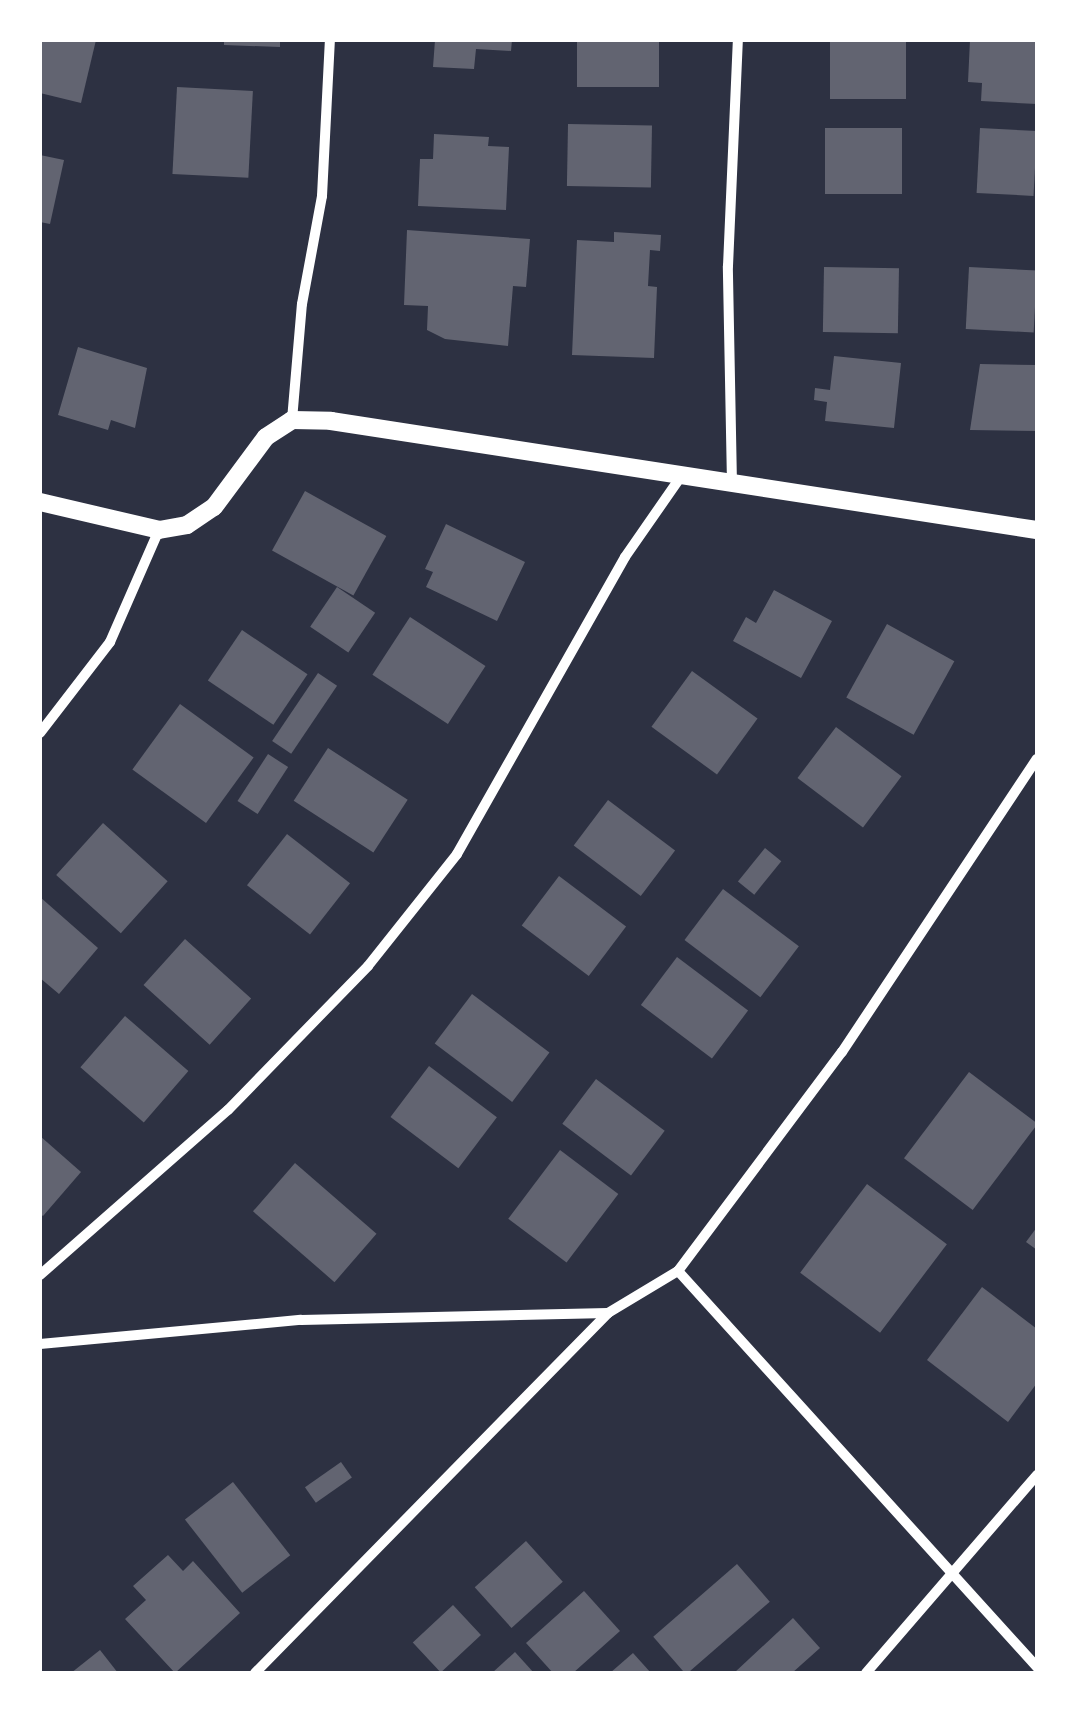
<!DOCTYPE html>
<html>
<head>
<meta charset="utf-8">
<style>
	body { margin:0 }
	#map { position:relative; width:1077px; height:1713px; overflow:hidden; background:#2d3142; font-family:"PT Sans Narrow",sans-serif }
	div>[style] { position:absolute }
	.building>* { inset:0; background:#626471; transform-origin:0 0 }
	.minor>* { height:10px; margin:-5px; padding:0 5px; transform-origin:5px; border-radius:5px; background:#fff }
	.tertiary>* { height:18px; margin:-9px; padding:0 9px; transform-origin:9px; border-radius:9px; background:#fff }
	span { translate:-50% -50%; white-space:nowrap; text-align:center; line-height:1.15; -webkit-text-stroke:8px #fff; paint-order:stroke }
	.frame { position:absolute; inset:0; border:42px solid #fff; pointer-events:none }
</style>
</head>
<body>
<div id="map">
	<div class="building">
		<div style="clip-path:polygon(40px 40px,96px 40px,81px 103px,40px 93px)"></div>
		<div style="clip-path:polygon(224px 40px,280px 40px,280px 47px,224px 45px)"></div>
		<div style="clip-path:polygon(435px 40px,512px 40px,511px 51px,476px 49px,474px 69px,433px 67px)"></div>
		<div style="left:577px;top:40px;width:82px;height:47px"></div>
		<div style="left:830px;top:40px;width:76px;height:59px"></div>
		<div style="clip-path:polygon(970px 40px,1037px 40px,1037px 104px,981px 101px,982px 83px,968px 82px)"></div>
		<div style="left:177px;top:87px;width:76px;height:87px;rotate:3deg"></div>
		<div style="left:568px;top:124px;width:84px;height:62px;rotate:1deg"></div>
		<div style="left:825px;top:128px;width:77px;height:66px"></div>
		<div style="left:980px;top:128px;width:57px;height:65px;rotate:3deg"></div>
		<div style="clip-path:polygon(434px 134px,489px 137px,488px 146px,509px 147px,506px 210px,418px 206px,420px 159px,433px 159px)"></div>
		<div style="clip-path:polygon(40px 155px,64px 160px,50px 224px,40px 222px)"></div>
		<div style="clip-path:polygon(407px 230px,530px 239px,526px 287px,513px 286px,508px 346px,445px 339px,427px 330px,428px 306px,404px 305px)"></div>
		<div style="clip-path:polygon(614px 232px,661px 235px,660px 251px,650px 250px,648px 286px,657px 287px,654px 358px,572px 355px,577px 240px,614px 242px)"></div>
		<div style="left:824px;top:267px;width:75px;height:65px;rotate:1deg"></div>
		<div style="left:969px;top:267px;width:68px;height:62px;rotate:3deg"></div>
		<div style="clip-path:polygon(78px 347px,147px 368px,135px 428px,111px 420px,108px 430px,58px 415px)"></div>
		<div style="clip-path:polygon(834px 356px,901px 363px,894px 428px,825px 421px,827px 402px,814px 400px,815px 388px,830px 390px)"></div>
		<div style="clip-path:polygon(980px 364px,1037px 365px,1037px 431px,970px 430px)"></div>
		<div style="left:305px;top:491px;width:93px;height:68px;rotate:29deg"></div>
		<div style="clip-path:polygon(446px 524px,525px 562px,497px 621px,426px 587px,433px 572px,425px 569px)"></div>
		<div style="left:337px;top:587px;width:46px;height:48px;rotate:34deg"></div>
		<div style="clip-path:polygon(774px 590px,832px 621px,801px 678px,733px 641px,746px 617px,756px 623px)"></div>
		<div style="left:410px;top:617px;width:90px;height:69px;rotate:33deg"></div>
		<div style="left:887px;top:624px;width:77px;height:84px;rotate:29deg"></div>
		<div style="left:242px;top:630px;width:79px;height:61px;rotate:34deg"></div>
		<div style="left:692px;top:671px;width:81px;height:69px;rotate:36deg"></div>
		<div style="left:318px;top:673px;width:23px;height:82px;rotate:34deg"></div>
		<div style="left:180px;top:704px;width:91px;height:81px;rotate:36deg"></div>
		<div style="left:836px;top:727px;width:82px;height:64px;rotate:37deg"></div>
		<div style="left:328px;top:748px;width:95px;height:63px;rotate:33deg"></div>
		<div style="left:268px;top:754px;width:24px;height:56px;rotate:33deg"></div>
		<div style="left:608px;top:800px;width:84px;height:57px;rotate:37deg"></div>
		<div style="left:103px;top:823px;width:87px;height:70px;rotate:42deg"></div>
		<div style="left:287px;top:834px;width:80px;height:65px;rotate:38deg"></div>
		<div style="left:765px;top:848px;width:21px;height:43px;rotate:39deg"></div>
		<div style="left:559px;top:876px;width:84px;height:62px;rotate:37deg"></div>
		<div style="left:723px;top:889px;width:95px;height:64px;rotate:37deg"></div>
		<div style="clip-path:polygon(40px 897px,98px 948px,59px 994px,40px 978px)"></div>
		<div style="left:185px;top:939px;width:89px;height:62px;rotate:42deg"></div>
		<div style="left:677px;top:957px;width:89px;height:60px;rotate:37deg"></div>
		<div style="left:472px;top:994px;width:97px;height:62px;rotate:37deg"></div>
		<div style="left:125px;top:1016px;width:84px;height:68px;rotate:41deg"></div>
		<div style="left:429px;top:1066px;width:85px;height:64px;rotate:37deg"></div>
		<div style="left:969px;top:1072px;width:86px;height:108px;rotate:37deg"></div>
		<div style="left:596px;top:1079px;width:86px;height:56px;rotate:37deg"></div>
		<div style="clip-path:polygon(40px 1136px,81px 1172px,43px 1216px,40px 1214px)"></div>
		<div style="left:560px;top:1150px;width:73px;height:86px;rotate:37deg"></div>
		<div style="left:295px;top:1163px;width:108px;height:64px;rotate:41deg"></div>
		<div style="left:867px;top:1184px;width:100px;height:111px;rotate:37deg"></div>
		<div style="clip-path:polygon(1037px 1227px,1037px 1250px,1026px 1242px)"></div>
		<div style="clip-path:polygon(982px 1287px,1037px 1329px,1037px 1383px,1008px 1422px,927px 1360px)"></div>
		<div style="left:341px;top:1462px;width:19px;height:44px;rotate:55deg"></div>
		<div style="left:233px;top:1482px;width:93px;height:61px;rotate:52deg"></div>
		<div style="left:526px;top:1541px;width:55px;height:69px;rotate:48deg"></div>
		<div style="clip-path:polygon(168px 1555px,183px 1571px,193px 1561px,240px 1613px,175px 1673px,125px 1619px,146px 1600px,133px 1586px)"></div>
		<div style="left:737px;top:1564px;width:50px;height:111px;rotate:49deg"></div>
		<div style="clip-path:polygon(584px 1591px,620px 1631px,573px 1673px,553px 1673px,526px 1643px)"></div>
		<div style="left:453px;top:1605px;width:41px;height:55px;rotate:47deg"></div>
		<div style="clip-path:polygon(793px 1618px,820px 1648px,792px 1673px,734px 1673px)"></div>
		<div style="clip-path:polygon(100px 1650px,118px 1673px,71px 1673px)"></div>
		<div style="clip-path:polygon(515px 1652px,534px 1673px,492px 1673px)"></div>
		<div style="clip-path:polygon(633px 1653px,651px 1673px,610px 1673px)"></div>
	</div>
	<div class="minor">
		<div style="left:292px;top:420px;width:116px;rotate:-85.1deg"></div>
		<div style="left:302px;top:304px;width:110px;rotate:-79.5deg"></div>
		<div style="left:322px;top:196px;width:156px;rotate:-87.1deg"></div>
		<div style="left:732px;top:484px;width:218px;rotate:-91.1deg"></div>
		<div style="left:728px;top:266px;width:226px;rotate:-87.5deg"></div>
		<div style="left:40px;top:733px;width:115px;rotate:-52.4deg"></div>
		<div style="left:110px;top:642px;width:122px;rotate:-66.4deg"></div>
		<div style="left:678px;top:1271px;width:535px;rotate:47.81deg"></div>
		<div style="left:40px;top:1275px;width:250px;rotate:-41.3deg"></div>
		<div style="left:228px;top:1110px;width:201px;rotate:-45.8deg"></div>
		<div style="left:368px;top:966px;width:143px;rotate:-51.5deg"></div>
		<div style="left:457px;top:854px;width:341px;rotate:-60.5deg"></div>
		<div style="left:625px;top:557px;width:100px;rotate:-55.2deg"></div>
		<div style="left:40px;top:1344px;width:262px;rotate:-5.3deg"></div>
		<div style="left:301px;top:1320px;width:307px;rotate:-1.3deg"></div>
		<div style="left:255px;top:1673px;width:504px;rotate:-45.56deg"></div>
		<div style="left:608px;top:1313px;width:82px;rotate:-31deg"></div>
		<div style="left:678px;top:1271px;width:274px;rotate:-53.2deg"></div>
		<div style="left:842px;top:1052px;width:352px;rotate:-56.4deg"></div>
		<div style="left:866px;top:1673px;width:262px;rotate:-49.2deg"></div>
	</div>
	<div class="tertiary">
		<div style="left:40px;top:502px;width:122px;rotate:13.2deg"></div>
		<div style="left:159px;top:530px;width:28px;rotate:-10deg"></div>
		<div style="left:187px;top:525px;width:32px;rotate:-34deg"></div>
		<div style="left:214px;top:507px;width:87px;rotate:-53.4deg"></div>
		<div style="left:266px;top:437px;width:31px;rotate:-33deg"></div>
		<div style="left:292px;top:420px;width:39px;rotate:1deg"></div>
		<div style="left:331px;top:421px;width:714px;rotate:8.78deg"></div>
	</div>
	<div class="frame"></div>
</div>
</body>
</html>
